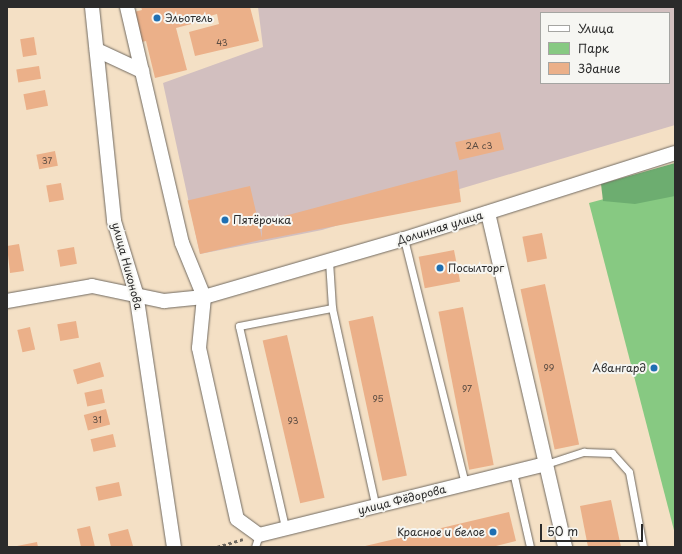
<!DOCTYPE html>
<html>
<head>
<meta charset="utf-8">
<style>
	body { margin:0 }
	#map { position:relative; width:682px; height:554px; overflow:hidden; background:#f4e0c5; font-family:"Playpen Sans",sans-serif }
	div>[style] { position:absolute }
	.industrial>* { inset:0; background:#d2bfbf }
	.green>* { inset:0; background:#87c982 }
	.forest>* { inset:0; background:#6dad70 }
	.building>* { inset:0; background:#ebb089; transform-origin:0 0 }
	.path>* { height:2.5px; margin-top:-1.25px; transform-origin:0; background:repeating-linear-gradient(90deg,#716a61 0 3px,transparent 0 6px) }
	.roads { filter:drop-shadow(0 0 1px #716a61) drop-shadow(0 0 1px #716a61) }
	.lane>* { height:7px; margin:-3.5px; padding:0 3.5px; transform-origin:3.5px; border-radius:3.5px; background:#fff }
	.street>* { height:14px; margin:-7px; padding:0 7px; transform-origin:7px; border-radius:7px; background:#fff }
	.dots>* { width:11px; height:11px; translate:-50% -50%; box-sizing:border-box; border:2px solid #f6f6f2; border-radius:50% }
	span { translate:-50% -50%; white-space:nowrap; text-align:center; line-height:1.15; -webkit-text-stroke:4px #f6f6f2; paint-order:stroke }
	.number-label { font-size:9px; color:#5b4c42 }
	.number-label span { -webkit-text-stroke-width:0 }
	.poi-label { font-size:11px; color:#2b2b2b }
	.left { translate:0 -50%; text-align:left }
	.right { translate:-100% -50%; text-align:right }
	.street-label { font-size:11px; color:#2b2b2b }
	.frame { position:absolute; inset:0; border:8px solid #2b2b2b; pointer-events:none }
	.legend { position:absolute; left:540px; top:12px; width:130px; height:72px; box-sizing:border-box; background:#f6f6f2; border:1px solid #a5a5a2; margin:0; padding:5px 7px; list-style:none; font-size:12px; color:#2b2b2b }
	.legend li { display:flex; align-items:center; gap:8px; height:20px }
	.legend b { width:20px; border:1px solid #a5a5a2 }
	.scale { position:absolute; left:540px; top:524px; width:103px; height:18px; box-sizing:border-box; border:2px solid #2b2b2b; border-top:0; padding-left:5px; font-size:12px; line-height:14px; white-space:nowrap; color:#2b2b2b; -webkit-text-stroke:3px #f6f6f2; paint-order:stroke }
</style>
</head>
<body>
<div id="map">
	<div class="industrial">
		<div style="clip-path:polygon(evenodd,258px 7px,675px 7px,675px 125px,322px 230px,200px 254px,163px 83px,263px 47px,258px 7px,541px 13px,669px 13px,669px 83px,541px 83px,541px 13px)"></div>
	</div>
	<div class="green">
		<div style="clip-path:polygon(675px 180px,675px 534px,589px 203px)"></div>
	</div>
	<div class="forest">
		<div style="clip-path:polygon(675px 163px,675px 196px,635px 204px,603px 201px,601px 184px)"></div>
	</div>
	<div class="building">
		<div style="clip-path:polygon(141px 7px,250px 7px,259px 41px,195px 56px,189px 32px,219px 24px,217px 14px,202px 18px,203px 21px,176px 28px,187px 70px,155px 78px,146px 41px,142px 42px,134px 12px,142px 10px)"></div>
		<div style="left:34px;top:37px;width:18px;height:14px;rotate:81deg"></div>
		<div style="left:39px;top:66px;width:13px;height:23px;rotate:81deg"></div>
		<div style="left:45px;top:90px;width:16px;height:22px;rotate:79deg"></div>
		<div style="left:500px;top:132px;width:18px;height:46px;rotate:77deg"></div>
		<div style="left:55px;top:151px;width:15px;height:19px;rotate:79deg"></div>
		<div style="clip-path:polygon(457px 170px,461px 202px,262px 240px,262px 222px)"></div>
		<div style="left:61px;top:183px;width:17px;height:15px;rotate:80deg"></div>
		<div style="left:250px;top:186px;width:55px;height:64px;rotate:77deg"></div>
		<div style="left:542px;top:233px;width:26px;height:20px;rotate:79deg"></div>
		<div style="clip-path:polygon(19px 244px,24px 271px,10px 273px,7px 246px)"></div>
		<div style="left:74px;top:247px;width:17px;height:17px;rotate:80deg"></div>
		<div style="left:454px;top:250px;width:32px;height:36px;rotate:79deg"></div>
		<div style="left:545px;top:284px;width:164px;height:25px;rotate:78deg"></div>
		<div style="left:463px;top:307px;width:161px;height:25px;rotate:79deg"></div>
		<div style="left:373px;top:316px;width:163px;height:25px;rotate:78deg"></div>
		<div style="left:76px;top:321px;width:17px;height:19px;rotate:80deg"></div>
		<div style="left:30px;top:327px;width:23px;height:13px;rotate:77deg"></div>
		<div style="left:287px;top:335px;width:167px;height:25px;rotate:77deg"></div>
		<div style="left:100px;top:362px;width:15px;height:28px;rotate:74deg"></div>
		<div style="left:102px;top:389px;width:14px;height:18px;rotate:78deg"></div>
		<div style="left:106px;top:409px;width:16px;height:23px;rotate:75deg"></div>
		<div style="left:113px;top:434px;width:13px;height:23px;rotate:77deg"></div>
		<div style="left:119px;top:482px;width:14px;height:24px;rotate:78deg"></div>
		<div style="clip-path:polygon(611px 500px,621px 547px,588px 547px,580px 506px)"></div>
		<div style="clip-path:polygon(509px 512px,516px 541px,492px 547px,361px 547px)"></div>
		<div style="clip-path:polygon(90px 526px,95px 547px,81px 547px,77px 529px)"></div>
		<div style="clip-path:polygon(128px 529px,133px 546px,111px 547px,108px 534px)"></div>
		<div style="clip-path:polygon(37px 542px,38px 547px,17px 547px,17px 546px)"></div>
	</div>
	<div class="path">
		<div style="left:217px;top:547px;width:27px;rotate:-17deg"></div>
	</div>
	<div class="roads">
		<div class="lane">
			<div style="left:404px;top:239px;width:252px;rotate:76deg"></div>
			<div style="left:329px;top:261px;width:47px;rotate:86.3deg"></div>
			<div style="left:332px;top:308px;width:205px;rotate:77.6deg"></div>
			<div style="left:546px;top:464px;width:40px;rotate:-18deg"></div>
			<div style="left:584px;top:452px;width:28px;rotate:2deg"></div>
			<div style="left:612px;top:453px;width:25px;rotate:48deg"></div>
			<div style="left:629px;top:472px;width:76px;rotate:79.4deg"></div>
			<div style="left:513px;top:472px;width:77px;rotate:77.2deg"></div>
			<div style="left:285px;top:527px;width:206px;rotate:-102.9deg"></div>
			<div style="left:239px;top:326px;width:95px;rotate:-11deg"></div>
			<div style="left:255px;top:547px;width:13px;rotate:-72deg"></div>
		</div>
		<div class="street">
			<div style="left:92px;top:7px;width:215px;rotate:84.1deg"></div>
			<div style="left:114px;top:221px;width:75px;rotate:73deg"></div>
			<div style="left:136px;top:293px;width:257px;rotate:81.5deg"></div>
			<div style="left:127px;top:7px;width:242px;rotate:76.9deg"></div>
			<div style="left:182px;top:243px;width:58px;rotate:67.8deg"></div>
			<div style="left:204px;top:297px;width:51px;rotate:95.6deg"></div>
			<div style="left:199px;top:348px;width:175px;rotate:77.5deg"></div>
			<div style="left:237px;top:519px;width:27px;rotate:36deg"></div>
			<div style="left:259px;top:535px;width:296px;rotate:-13.9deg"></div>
			<div style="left:97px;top:50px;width:50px;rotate:25deg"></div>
			<div style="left:488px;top:213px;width:343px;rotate:77deg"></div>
			<div style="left:7px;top:301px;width:86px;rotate:-10deg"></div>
			<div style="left:92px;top:286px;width:74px;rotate:11.8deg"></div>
			<div style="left:164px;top:301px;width:40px;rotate:-5.7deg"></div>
			<div style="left:204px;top:297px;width:208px;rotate:-16.2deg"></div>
			<div style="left:404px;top:239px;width:284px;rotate:-17.6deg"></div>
		</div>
	</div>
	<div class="dots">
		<div style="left:157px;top:18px;background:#1f6fb2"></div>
		<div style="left:225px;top:220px;background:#1f6fb2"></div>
		<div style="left:440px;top:268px;background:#1f6fb2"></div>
		<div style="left:654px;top:368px;background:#1f6fb2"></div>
		<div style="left:493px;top:532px;background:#1f6fb2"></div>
	</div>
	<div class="number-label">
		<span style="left:222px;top:42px">43</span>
		<span style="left:479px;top:145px">2А с3</span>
		<span style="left:47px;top:160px">37</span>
		<span style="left:549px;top:367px">99</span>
		<span style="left:467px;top:388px">97</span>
		<span style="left:378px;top:398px">95</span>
		<span style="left:97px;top:419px">31</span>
		<span style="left:293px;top:420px">93</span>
	</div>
	<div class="poi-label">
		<span class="left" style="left:165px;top:18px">Эльотель</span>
		<span class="left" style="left:233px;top:220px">Пятёрочка</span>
		<span class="left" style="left:448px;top:268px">Посылторг</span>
		<span class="right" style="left:646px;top:368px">Авангард</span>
		<span class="right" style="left:485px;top:532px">Красное и белое</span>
	</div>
	<div class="street-label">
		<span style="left:440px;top:228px;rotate:-17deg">Долинная улица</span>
		<span style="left:127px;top:266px;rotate:75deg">улица Никонова</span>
		<span style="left:402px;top:500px;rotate:-14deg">улица Фёдорова</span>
	</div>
	<div class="frame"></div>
	<ul class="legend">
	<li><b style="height:5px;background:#fff"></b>Улица</li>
	<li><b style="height:11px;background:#87c982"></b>Парк</li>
	<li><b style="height:11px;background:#ebb089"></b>Здание</li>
	</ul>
	<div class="scale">50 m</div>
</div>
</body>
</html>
